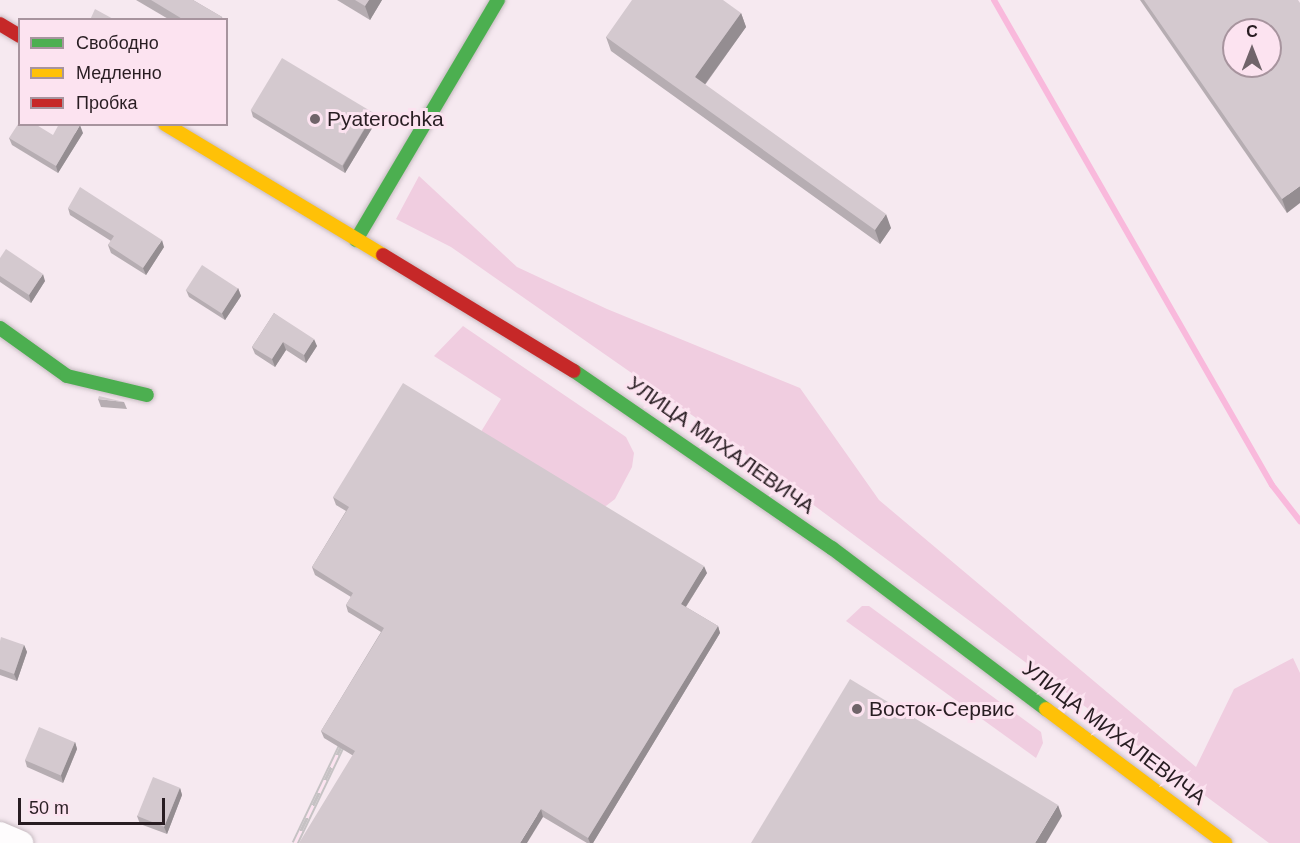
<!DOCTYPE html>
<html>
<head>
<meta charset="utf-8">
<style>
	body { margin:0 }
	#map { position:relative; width:1300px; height:843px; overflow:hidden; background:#f6e9f0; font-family:Arial,sans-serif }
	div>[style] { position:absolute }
	.green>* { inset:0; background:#f0cde0 }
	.stream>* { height:6px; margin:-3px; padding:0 3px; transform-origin:3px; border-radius:3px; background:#f9b9dc }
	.roads { filter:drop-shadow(0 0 2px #c6bac0) drop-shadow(0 0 2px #c6bac0) }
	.street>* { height:24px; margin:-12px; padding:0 12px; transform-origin:12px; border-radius:12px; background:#fefcfd }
	.fast>* { height:14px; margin:-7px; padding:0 7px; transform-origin:7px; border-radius:7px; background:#4caf50 }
	.slow>* { height:14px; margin:-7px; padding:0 7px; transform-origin:7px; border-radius:7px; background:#ffc107 }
	.jam>* { height:14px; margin:-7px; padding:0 7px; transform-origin:7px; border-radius:7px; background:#c62828 }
	.rail>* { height:7px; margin-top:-3.5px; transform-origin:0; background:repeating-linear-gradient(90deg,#fce3f0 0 14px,#c6c2c4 0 28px); box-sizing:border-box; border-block:2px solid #c6c2c4 }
	.wall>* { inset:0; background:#b6adb2 }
	.shaded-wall>* { inset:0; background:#948d91 }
	.building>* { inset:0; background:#d4c9cf; transform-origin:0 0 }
	.dots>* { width:16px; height:16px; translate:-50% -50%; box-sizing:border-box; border:3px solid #fce3f0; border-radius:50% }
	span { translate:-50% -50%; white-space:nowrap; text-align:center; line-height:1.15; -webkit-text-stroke:6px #fce3f0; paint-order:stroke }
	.poi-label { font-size:21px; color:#281d22 }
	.left { translate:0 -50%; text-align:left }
	.street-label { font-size:21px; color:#281d22 }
	.legend { position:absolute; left:18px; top:18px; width:210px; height:108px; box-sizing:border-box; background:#fce3f0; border:2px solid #a7949e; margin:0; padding:8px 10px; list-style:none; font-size:18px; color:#281d22 }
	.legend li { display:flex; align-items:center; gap:12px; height:30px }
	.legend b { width:30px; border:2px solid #a7949e }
	.north { position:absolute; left:1222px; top:18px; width:60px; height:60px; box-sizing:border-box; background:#fce3f0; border:2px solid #a7949e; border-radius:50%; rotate:0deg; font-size:16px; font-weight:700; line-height:24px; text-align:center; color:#281d22 }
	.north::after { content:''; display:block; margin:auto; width:21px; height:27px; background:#70646a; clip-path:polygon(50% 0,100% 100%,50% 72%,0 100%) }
	.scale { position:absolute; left:18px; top:798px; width:147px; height:27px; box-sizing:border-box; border:3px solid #281d22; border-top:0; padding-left:8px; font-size:18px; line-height:21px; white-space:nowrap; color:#281d22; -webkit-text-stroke:4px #fce3f0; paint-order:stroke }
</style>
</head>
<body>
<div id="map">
	<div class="green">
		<div style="clip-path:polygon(419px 176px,517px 267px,607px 309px,800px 388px,879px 500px,1196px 767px,1234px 689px,1293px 658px,1300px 673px,1300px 843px,1269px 843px,699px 420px,451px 247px,396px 219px)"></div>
		<div style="clip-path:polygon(463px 326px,626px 437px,634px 453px,632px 467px,615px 499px,602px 509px,479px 435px,501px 399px,434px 356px)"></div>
		<div style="clip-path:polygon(862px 606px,869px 606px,1041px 732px,1043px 743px,1036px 758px,846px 621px)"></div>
	</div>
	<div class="stream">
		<div style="left:994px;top:0;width:559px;rotate:60.18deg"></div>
		<div style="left:1272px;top:485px;width:46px;rotate:52.1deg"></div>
	</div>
	<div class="roads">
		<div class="street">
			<div style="left:0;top:834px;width:23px;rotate:23deg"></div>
		</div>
		<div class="fast">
			<div style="left:356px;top:240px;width:279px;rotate:-59.4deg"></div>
			<div style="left:0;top:328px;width:82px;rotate:35.6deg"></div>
			<div style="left:67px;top:376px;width:82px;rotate:13.4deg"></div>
			<div style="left:574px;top:371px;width:313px;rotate:34.5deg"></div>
			<div style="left:832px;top:548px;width:268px;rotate:37deg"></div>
		</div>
		<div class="slow">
			<div style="left:165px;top:124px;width:254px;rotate:31deg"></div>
			<div style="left:1046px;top:709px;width:224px;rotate:36.8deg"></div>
		</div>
		<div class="jam">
			<div style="left:0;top:24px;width:23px;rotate:31deg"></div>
			<div style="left:383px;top:255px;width:223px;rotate:31.3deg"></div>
		</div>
	</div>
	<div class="rail">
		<div style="left:295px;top:843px;width:123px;rotate:-64.5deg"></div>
	</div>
	<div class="wall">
		<div style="clip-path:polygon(136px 0,193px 0,222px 17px,223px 20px,170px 20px)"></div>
		<div style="clip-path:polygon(337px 0,382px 0,370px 20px)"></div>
		<div style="clip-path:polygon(1140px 0,1298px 0,1287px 213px)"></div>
		<div style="clip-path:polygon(741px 13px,746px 27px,705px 85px,891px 228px,880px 244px,611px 51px,606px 37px)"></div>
		<div style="clip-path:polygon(251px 110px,377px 120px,345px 173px,253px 117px)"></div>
		<div style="clip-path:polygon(83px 133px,58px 173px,12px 145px,9px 138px)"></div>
		<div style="clip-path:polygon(68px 208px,164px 247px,146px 275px,111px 253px,108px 245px,111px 241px,70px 215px)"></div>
		<div style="clip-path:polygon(0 258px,45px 281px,31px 303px,0 282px)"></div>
		<div style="clip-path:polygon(238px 288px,241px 296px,225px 320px,189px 297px,186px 290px)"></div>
		<div style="clip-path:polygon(274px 313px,317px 346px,306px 363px,286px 350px,275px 367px,255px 354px,252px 347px)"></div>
		<div style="clip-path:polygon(98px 399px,124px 402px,127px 409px,101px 407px)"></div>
		<div style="clip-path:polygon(333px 497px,707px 573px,686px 607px,718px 626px,720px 633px,593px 843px,587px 843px,543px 817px,352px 755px,324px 738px,321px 731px,381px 632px,348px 612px,346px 605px,351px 597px,315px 575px,312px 567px,346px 511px,336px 505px)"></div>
		<div style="clip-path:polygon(0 641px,24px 645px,27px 652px,17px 681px,0 675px)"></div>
		<div style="clip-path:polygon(75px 742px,77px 749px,63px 783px,27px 767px,25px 760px)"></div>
		<div style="clip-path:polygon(180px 788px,182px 795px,167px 834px,140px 824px,137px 816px)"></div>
	</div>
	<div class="shaded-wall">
		<div style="clip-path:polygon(369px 0,382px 0,370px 20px,365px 6px)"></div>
		<div style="clip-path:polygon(741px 13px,746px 27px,700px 91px,695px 77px)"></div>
		<div style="clip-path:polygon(374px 113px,377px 120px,345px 173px,343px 166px)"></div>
		<div style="clip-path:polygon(80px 125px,83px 133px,58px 173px,56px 166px)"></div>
		<div style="clip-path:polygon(1300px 186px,1300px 203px,1287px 213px,1282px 199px)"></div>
		<div style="clip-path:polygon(886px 214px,891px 228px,880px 244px,875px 230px)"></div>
		<div style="clip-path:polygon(162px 240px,164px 247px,146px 275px,143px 268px)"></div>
		<div style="clip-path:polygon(43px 274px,45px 281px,31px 303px,29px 295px)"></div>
		<div style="clip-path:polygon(238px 288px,241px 296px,225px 320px,222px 313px)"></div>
		<div style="clip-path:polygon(314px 339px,317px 346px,306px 363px,304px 355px)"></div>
		<div style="clip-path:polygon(283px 342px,286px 350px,275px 367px,272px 359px)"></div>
		<div style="clip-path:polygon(704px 566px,707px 573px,683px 611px,681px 604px)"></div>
		<div style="clip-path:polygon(718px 626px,720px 633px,593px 843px,590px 843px,588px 838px)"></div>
		<div style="clip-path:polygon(24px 645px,27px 652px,17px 681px,14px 674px)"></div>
		<div style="clip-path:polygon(75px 742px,77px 749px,63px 783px,61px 775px)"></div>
		<div style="clip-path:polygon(180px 788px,182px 795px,167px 834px,164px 827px)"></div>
		<div style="clip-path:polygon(1058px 805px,1062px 816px,1046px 843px,1035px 843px)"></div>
		<div style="clip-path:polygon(541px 809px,543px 817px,527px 843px,520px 843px)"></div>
	</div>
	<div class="building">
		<div style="clip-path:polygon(151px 0,193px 0,222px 17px,220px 20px,184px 20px)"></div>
		<div style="clip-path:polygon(355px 0,369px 0,365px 6px)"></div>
		<div style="clip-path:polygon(632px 0,723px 0,741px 13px,695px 77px,886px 214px,875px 230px,606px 37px)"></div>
		<div style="clip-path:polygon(evenodd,1144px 0,1298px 0,1300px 3px,1300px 186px,1282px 199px,1144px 0,1234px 30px,1270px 30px,1270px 66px,1234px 66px,1234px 30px)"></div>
		<div style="clip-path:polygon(95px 9px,115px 20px,90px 20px)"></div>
		<div style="left:282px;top:58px;width:107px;height:61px;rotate:31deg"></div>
		<div style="clip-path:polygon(20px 121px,20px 124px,35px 124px,53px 135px,59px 124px,78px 124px,80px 125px,56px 166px,9px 138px)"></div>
		<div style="clip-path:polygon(80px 187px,162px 240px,143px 268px,108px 245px,114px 236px,68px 208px)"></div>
		<div style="clip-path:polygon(6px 249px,43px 274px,29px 295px,0 276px,0 258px)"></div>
		<div style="left:202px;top:265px;width:43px;height:30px;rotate:33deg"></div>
		<div style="clip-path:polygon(274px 313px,314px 339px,304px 355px,283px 342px,272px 359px,252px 347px)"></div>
		<div style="clip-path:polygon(403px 383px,704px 566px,681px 604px,718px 626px,588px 838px,541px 809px,520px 843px,299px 843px,355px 751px,321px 731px,384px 628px,346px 605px,353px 593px,312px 567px,349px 507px,333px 497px)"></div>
		<div style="clip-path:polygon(99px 396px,124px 402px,98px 399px)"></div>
		<div style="clip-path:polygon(1px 637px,24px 645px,14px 674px,0 669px,0 641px)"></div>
		<div style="clip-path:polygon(850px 679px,1058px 805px,1035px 843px,751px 843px)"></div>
		<div style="left:39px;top:727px;width:39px;height:36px;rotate:23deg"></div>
		<div style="left:153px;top:777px;width:29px;height:42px;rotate:22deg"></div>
	</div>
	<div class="dots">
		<div style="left:315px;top:119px;background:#70646a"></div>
		<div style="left:857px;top:709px;background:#70646a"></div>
	</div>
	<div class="poi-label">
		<span class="left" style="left:327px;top:119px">Pyaterochka</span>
		<span class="left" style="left:869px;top:709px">Восток-Сервис</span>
	</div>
	<div class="street-label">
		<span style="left:721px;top:445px;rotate:35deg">УЛИЦА МИХАЛЕВИЧА</span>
		<span style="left:1114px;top:733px;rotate:37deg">УЛИЦА МИХАЛЕВИЧА</span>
	</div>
	<ul class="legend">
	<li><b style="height:8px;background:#4caf50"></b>Свободно</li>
	<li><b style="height:8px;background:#ffc107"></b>Медленно</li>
	<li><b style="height:8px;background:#c62828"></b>Пробка</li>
	</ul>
	<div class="north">С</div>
	<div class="scale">50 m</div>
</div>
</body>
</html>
